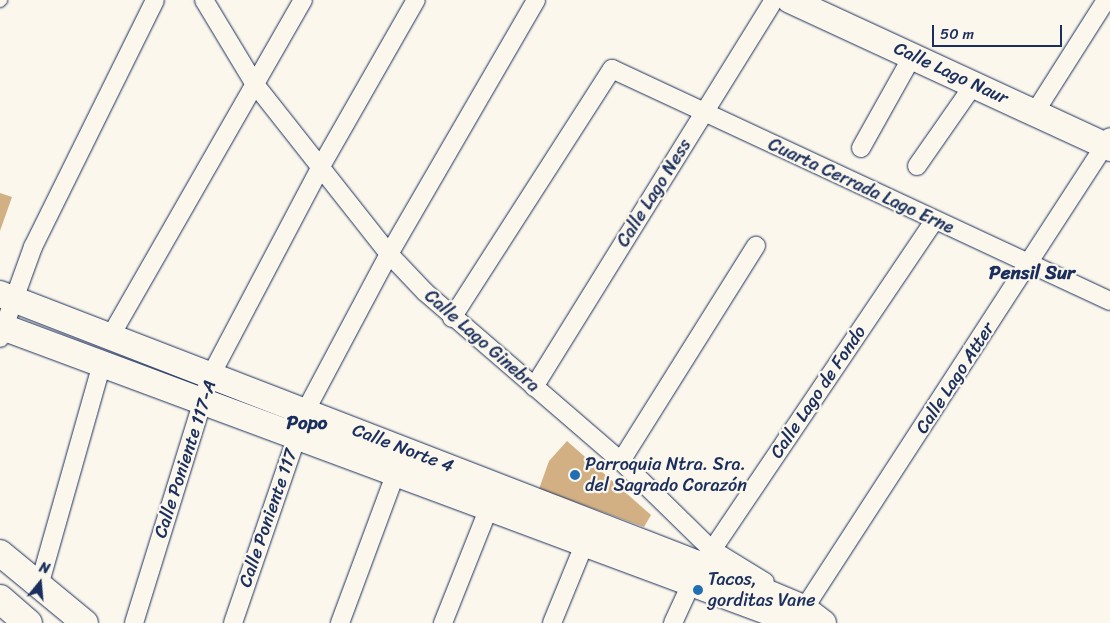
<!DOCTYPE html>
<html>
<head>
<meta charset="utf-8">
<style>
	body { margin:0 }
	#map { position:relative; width:1110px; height:623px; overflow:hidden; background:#fbf7ec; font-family:Sriracha,sans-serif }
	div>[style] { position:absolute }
	.building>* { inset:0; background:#d2b084 }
	.roads { filter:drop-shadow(0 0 1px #1b2f5e) drop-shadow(0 0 1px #1b2f5e) }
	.lane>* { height:9px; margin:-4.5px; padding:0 4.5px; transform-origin:4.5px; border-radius:4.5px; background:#fbf7ec }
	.street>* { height:18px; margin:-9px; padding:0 9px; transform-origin:9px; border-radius:9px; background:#fbf7ec }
	.secondary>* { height:26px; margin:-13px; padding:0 13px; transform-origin:13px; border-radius:13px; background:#fbf7ec }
	.highway>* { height:28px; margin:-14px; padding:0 14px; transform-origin:14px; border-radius:14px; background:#fbf7ec }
	.dots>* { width:14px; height:14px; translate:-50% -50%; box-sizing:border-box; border:2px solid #fbf7ec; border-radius:50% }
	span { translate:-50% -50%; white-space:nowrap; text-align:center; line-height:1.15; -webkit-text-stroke:4.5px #fbf7ec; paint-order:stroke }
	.street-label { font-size:18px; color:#1b2f5e }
	.poi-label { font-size:18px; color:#1b2f5e }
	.left { translate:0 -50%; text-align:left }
	.neighbourhood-label { font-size:19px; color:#1b2f5e; font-weight:700 }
	.north { position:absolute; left:15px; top:558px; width:50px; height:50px; -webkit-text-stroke:4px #fbf7ec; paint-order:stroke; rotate:17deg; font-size:14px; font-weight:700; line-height:20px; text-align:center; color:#1b2f5e }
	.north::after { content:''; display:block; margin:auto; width:18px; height:22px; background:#1b2f5e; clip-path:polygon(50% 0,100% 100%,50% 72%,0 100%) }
	.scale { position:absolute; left:932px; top:25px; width:130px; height:22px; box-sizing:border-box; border:2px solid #1b2f5e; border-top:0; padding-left:6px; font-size:15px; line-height:18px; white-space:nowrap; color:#1b2f5e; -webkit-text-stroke:4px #fbf7ec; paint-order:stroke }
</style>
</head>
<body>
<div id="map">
	<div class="building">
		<div style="clip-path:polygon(0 193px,12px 197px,0 231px)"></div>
		<div style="clip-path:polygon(567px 441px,651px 515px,644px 527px,539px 489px,549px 461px)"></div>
	</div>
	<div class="roads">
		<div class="lane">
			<div style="left:0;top:2px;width:3px;rotate:-45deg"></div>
		</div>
		<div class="street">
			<div style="left:204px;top:0;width:97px;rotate:58.9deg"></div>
			<div style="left:254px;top:83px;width:218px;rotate:51.7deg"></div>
			<div style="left:389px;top:254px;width:52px;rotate:46.5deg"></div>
			<div style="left:425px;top:292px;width:259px;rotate:40.8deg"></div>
			<div style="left:621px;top:461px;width:126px;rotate:44.4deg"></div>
			<div style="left:711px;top:549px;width:63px;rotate:31.4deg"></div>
			<div style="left:1035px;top:112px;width:133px;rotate:-57.6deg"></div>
			<div style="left:861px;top:148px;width:107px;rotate:-60.8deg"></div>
			<div style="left:917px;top:166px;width:101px;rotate:-55.1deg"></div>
			<div style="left:452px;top:318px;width:296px;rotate:-57.3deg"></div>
			<div style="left:612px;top:69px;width:549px;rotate:24.98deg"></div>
			<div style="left:110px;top:337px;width:388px;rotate:-60.2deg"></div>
			<div style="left:0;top:338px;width:97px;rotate:-70.1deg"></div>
			<div style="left:33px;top:247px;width:275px;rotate:-63.7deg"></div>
			<div style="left:534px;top:387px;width:455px;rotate:-58.2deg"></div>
			<div style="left:621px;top:461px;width:254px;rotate:-57.9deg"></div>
			<div style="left:706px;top:559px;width:409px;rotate:-56deg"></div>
			<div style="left:39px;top:586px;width:231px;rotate:-74.2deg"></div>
			<div style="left:798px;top:618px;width:573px;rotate:-57.03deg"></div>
			<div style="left:134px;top:623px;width:260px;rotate:-72.8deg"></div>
			<div style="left:211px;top:375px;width:234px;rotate:-62.2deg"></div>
			<div style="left:320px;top:168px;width:193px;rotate:-60.3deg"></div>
			<div style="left:233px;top:623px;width:225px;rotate:-71.1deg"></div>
			<div style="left:306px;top:410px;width:177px;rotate:-62deg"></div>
			<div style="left:389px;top:254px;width:293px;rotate:-59.9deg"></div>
			<div style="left:340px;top:623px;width:158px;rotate:-69.6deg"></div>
			<div style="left:443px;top:623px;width:122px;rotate:-68.3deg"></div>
			<div style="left:552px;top:623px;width:84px;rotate:-67.7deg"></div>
			<div style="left:673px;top:623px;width:41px;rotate:-65.3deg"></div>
		</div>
		<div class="secondary">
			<div style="left:790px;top:0;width:353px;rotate:24.8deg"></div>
			<div style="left:0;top:294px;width:754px;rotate:21.15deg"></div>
			<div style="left:703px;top:566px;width:108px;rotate:22.8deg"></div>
			<div style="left:803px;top:608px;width:25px;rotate:37deg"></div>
			<div style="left:0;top:326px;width:849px;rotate:20.4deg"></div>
			<div style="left:0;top:553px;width:110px;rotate:39.5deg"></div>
		</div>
		<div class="highway">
			<div style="left:0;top:599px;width:37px;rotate:41deg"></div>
		</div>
	</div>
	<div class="dots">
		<div style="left:575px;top:475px;background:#1f6fb2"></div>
		<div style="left:698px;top:590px;background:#1f6fb2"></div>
	</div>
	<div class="street-label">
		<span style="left:951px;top:73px;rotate:25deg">Calle Lago Naur</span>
		<span style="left:861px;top:186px;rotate:25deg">Cuarta Cerrada Lago Erne</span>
		<span style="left:654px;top:193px;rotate:-58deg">Calle Lago Ness</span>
		<span style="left:482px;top:341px;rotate:41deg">Calle Lago Ginebra</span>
		<span style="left:955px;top:378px;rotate:-57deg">Calle Lago Atter</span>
		<span style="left:818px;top:392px;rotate:-56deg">Calle Lago de Fondo</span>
		<span style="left:403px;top:448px;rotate:21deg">Calle Norte 4</span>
		<span style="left:185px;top:459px;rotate:-72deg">Calle Poniente 117-A</span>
		<span style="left:268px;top:518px;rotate:-71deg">Calle Poniente 117</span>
	</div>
	<div class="poi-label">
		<span class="left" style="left:585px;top:475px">Parroquia Ntra. Sra.<br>del Sagrado Corazón</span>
		<span class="left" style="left:708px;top:590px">Tacos,<br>gorditas Vane</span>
	</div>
	<div class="neighbourhood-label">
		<span style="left:1032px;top:273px">Pensil Sur</span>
		<span style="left:307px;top:423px">Popo</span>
	</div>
	<div class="north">N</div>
	<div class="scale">50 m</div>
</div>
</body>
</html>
